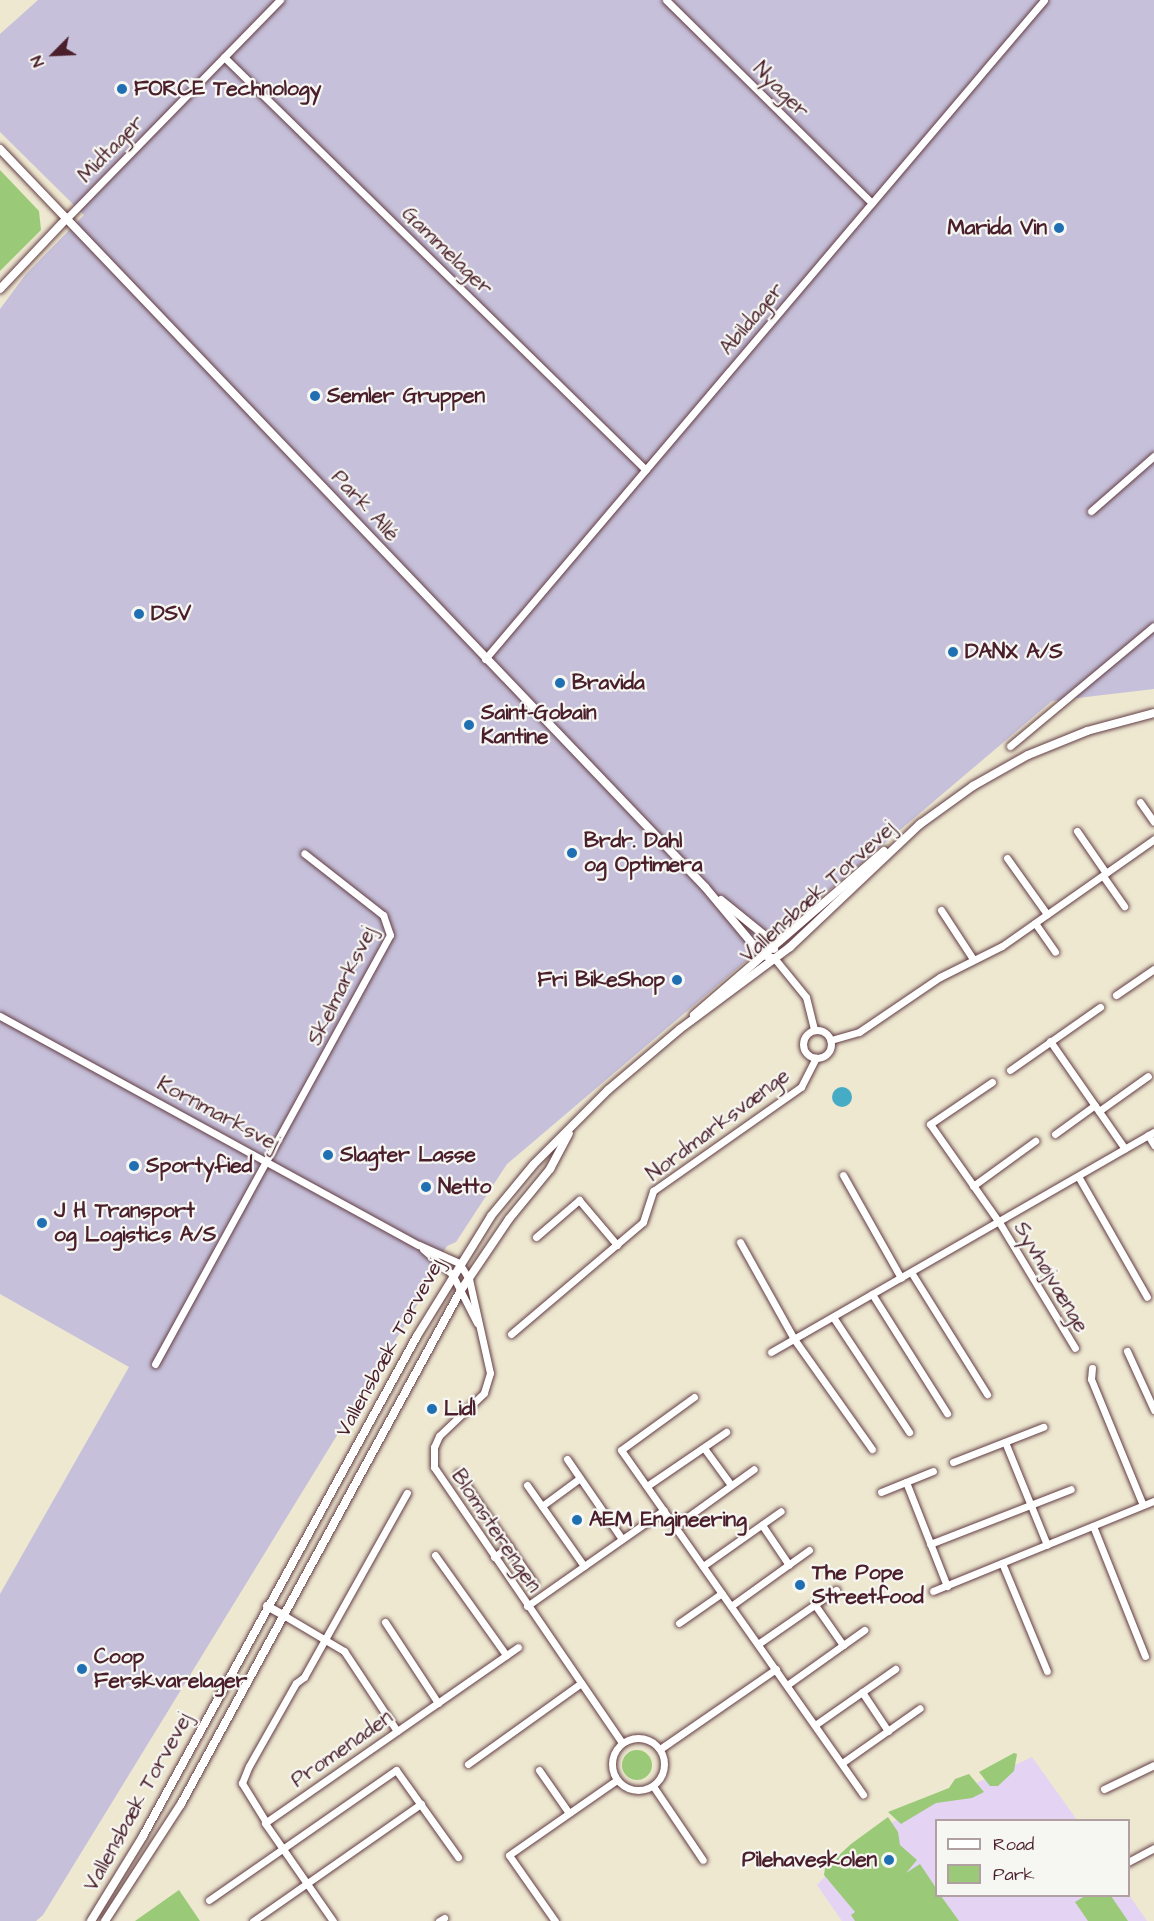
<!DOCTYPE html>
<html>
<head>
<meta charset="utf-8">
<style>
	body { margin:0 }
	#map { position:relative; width:1154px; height:1921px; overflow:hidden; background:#eee8d1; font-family:"Architects Daughter",sans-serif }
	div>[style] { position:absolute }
	.built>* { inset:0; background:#e4d3f2 }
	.industrial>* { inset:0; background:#c6c0da }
	.green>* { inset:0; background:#9aca78 }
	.round { border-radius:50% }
	.water>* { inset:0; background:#46acc6 }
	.roads { filter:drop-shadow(0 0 2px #633d44) drop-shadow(0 0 2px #633d44) }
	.minor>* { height:7px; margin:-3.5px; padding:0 3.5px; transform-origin:3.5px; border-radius:3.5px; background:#fff }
	.minor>.ring { margin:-3.5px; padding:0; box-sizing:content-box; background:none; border:7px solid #fff; border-radius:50% }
	.tertiary>* { height:8px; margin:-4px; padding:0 4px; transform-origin:4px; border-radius:4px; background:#fff }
	.dots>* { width:16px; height:16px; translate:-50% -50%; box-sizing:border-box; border:3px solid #f6f6f2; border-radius:50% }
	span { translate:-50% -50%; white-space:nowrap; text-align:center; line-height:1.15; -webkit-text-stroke:4.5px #f6f6f2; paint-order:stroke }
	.poi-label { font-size:21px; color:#4a1f2b; font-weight:700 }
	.left { translate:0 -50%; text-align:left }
	.right { translate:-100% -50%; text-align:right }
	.street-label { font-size:21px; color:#4a1f2b }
	.legend { position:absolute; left:935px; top:1819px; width:195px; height:78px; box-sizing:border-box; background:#f6f6f2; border:2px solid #b1a0a2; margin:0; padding:8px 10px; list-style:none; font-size:18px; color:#4a1f2b }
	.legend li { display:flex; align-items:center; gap:12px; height:30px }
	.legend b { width:30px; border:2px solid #b1a0a2 }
	.north { position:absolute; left:24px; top:24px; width:60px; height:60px; -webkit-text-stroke:4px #f6f6f2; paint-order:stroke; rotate:246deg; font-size:16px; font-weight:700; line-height:24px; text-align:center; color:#4a1f2b }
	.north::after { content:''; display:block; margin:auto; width:21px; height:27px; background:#4a1f2b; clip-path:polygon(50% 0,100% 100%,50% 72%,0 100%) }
</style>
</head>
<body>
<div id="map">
	<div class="built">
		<div style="clip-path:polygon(1032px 1757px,1077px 1820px,936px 1820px,936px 1896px,1129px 1895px,1147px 1921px,842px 1921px,817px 1885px,865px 1835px)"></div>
	</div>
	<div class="industrial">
		<div style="clip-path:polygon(38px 0,1154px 0,1154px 689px,1052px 701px,507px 1164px,456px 1242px,447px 1246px,433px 1269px,434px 1277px,43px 1915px,36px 1921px,0 1921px,0 1594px,129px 1367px,0 1294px,0 309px,26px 274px,84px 215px,0 132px,0 34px)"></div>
	</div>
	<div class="green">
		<div style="clip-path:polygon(0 170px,39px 211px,41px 230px,0 271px)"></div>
		<div class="round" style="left:622px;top:1750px;width:30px;height:30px"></div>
		<div style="clip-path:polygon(1014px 1753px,1017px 1754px,1014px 1771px,998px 1786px,990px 1786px,979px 1772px)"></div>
		<div style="clip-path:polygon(969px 1774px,984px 1792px,972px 1798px,936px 1803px,901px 1824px,888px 1812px,949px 1788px,955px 1779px)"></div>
		<div style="clip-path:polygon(888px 1817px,898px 1832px,900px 1845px,917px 1860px,906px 1873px,920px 1864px,936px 1888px,936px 1896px,941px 1896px,959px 1921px,855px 1921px,851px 1915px,855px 1912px,824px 1875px,825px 1868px,851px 1844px)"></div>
		<div style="clip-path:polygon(179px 1890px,200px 1921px,135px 1921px)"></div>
		<div style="clip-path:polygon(1085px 1896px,1111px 1896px,1128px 1921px,1088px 1921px,1075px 1902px)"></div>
	</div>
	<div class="water">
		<div class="round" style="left:832px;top:1087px;width:20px;height:20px"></div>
	</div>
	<div class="roads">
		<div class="minor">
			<div style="left:666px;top:0;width:289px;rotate:44.6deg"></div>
			<div style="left:224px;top:57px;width:590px;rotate:44.38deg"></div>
			<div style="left:67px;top:218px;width:305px;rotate:-45.7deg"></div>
			<div style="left:1091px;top:511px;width:84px;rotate:-41.1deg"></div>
			<div style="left:485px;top:659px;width:864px;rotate:-49.69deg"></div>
			<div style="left:1010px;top:746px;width:187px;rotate:-39.8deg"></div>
			<div style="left:1140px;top:802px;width:24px;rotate:55deg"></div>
			<div style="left:1077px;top:831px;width:51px;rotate:55.4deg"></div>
			<div style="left:1007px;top:858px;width:69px;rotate:54.5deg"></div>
			<div style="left:1103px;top:876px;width:37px;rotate:55deg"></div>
			<div style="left:941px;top:910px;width:59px;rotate:56.9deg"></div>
			<div style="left:1035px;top:923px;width:35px;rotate:55deg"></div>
			<div style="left:775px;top:959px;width:49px;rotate:50.8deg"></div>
			<div style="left:806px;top:997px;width:34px;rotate:76deg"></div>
			<div style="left:1116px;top:995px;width:46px;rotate:-34.4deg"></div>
			<div style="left:0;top:1016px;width:477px;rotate:28.7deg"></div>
			<div style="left:419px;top:1245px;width:44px;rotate:24.2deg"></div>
			<div style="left:459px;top:1263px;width:19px;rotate:58deg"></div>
			<div style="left:469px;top:1279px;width:96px;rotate:77.4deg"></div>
			<div style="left:490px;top:1373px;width:21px;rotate:107deg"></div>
			<div style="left:484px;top:1393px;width:62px;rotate:136.3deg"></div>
			<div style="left:439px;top:1436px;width:12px;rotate:114deg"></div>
			<div style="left:434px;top:1447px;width:20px;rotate:90deg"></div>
			<div style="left:434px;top:1467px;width:334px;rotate:55.7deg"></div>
			<div class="ring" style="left:803px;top:1030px;width:21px;height:21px"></div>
			<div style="left:831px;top:1040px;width:29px;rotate:-16deg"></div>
			<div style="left:859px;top:1032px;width:98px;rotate:-34.2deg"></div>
			<div style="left:940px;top:977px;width:69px;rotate:-26.6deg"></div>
			<div style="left:1002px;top:946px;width:186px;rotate:-35.1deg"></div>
			<div style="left:1050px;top:1041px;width:131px;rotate:55.2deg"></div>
			<div style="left:1010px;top:1070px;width:110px;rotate:-35deg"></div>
			<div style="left:992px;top:1082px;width:75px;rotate:145.9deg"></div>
			<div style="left:930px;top:1124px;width:120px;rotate:54.9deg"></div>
			<div style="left:999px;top:1222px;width:147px;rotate:58.9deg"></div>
			<div style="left:1099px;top:1111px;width:60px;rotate:-35.5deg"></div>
			<div style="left:1055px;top:1134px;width:49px;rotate:-35.9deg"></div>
			<div style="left:1148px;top:1135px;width:12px;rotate:59deg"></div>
			<div style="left:843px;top:1175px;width:118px;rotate:60.6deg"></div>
			<div style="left:1078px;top:1176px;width:139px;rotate:60.3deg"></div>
			<div style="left:973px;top:1186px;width:77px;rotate:-36deg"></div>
			<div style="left:536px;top:1237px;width:57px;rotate:-40.7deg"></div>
			<div style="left:579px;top:1200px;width:59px;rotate:49.8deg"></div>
			<div style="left:740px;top:1242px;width:111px;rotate:60.9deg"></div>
			<div style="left:794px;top:1339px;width:135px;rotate:54.7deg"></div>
			<div style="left:423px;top:1249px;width:38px;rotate:41deg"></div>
			<div style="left:452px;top:1274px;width:55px;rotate:63deg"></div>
			<div style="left:911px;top:1272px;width:144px;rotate:58.1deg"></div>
			<div style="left:872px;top:1294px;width:141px;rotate:57.8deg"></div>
			<div style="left:833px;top:1317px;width:138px;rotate:56.5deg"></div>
			<div style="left:511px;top:1334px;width:173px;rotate:-40.3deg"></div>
			<div style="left:643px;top:1222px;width:33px;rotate:-72deg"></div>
			<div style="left:653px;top:1191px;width:181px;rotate:-35.1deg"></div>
			<div style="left:801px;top:1087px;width:33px;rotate:-63deg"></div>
			<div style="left:1127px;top:1351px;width:65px;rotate:65.4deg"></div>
			<div style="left:771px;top:1352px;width:442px;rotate:-29.9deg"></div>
			<div style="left:155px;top:1364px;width:489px;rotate:-61.3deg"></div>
			<div style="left:390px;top:935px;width:21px;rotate:-109deg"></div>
			<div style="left:383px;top:915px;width:100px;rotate:-141.9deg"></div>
			<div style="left:1092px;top:1368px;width:11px;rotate:95deg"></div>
			<div style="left:1091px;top:1379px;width:136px;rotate:67.6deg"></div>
			<div style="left:694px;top:1397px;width:90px;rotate:144deg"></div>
			<div style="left:621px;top:1450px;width:421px;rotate:54.9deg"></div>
			<div style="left:1005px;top:1442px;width:111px;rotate:67.8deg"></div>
			<div style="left:704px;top:1448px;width:46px;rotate:53.9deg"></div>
			<div style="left:567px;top:1459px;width:97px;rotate:55.5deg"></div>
			<div style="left:953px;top:1462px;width:97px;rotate:-21.3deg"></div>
			<div style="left:458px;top:1473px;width:134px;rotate:55.4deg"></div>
			<div style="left:906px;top:1482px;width:112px;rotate:68.5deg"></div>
			<div style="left:527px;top:1485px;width:99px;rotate:54.9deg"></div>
			<div style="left:647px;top:1486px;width:96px;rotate:-34.4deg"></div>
			<div style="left:881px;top:1492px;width:56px;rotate:-22deg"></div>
			<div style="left:542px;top:1506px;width:47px;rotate:-36.4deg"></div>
			<div style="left:762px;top:1525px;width:48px;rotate:56deg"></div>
			<div style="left:675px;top:1526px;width:97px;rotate:-35.8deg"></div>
			<div style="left:1093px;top:1526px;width:140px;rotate:68.2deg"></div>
			<div style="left:930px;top:1544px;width:151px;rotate:-21.3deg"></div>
			<div style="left:435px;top:1555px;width:123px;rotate:54.6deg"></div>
			<div style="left:494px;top:1557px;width:19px;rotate:-36deg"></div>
			<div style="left:1002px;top:1563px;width:117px;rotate:67.4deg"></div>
			<div style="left:703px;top:1566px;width:95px;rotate:-35.2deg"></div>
			<div style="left:933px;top:1591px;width:239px;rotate:-22.2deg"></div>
			<div style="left:815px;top:1605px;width:49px;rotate:55deg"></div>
			<div style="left:527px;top:1606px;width:167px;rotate:-35deg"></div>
			<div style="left:731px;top:1606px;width:96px;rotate:-35.7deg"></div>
			<div style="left:285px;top:1616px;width:69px;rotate:30.7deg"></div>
			<div style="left:344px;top:1651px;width:96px;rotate:56.5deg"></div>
			<div style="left:385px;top:1622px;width:97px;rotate:56.8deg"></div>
			<div style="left:679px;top:1623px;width:52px;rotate:-34.9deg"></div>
			<div style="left:758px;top:1644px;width:95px;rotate:-34.7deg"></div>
			<div style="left:787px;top:1685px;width:95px;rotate:-35.5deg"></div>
			<div style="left:862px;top:1692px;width:47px;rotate:56.3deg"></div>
			<div style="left:815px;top:1725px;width:98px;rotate:-35deg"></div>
			<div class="ring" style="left:612px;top:1738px;width:45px;height:45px"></div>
			<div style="left:660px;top:1749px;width:141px;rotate:-34.6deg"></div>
			<div style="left:842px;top:1763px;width:95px;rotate:-35.2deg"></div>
			<div style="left:468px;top:1764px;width:139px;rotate:-35.6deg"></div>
			<div style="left:539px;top:1770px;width:52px;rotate:55.1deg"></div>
			<div style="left:653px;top:1786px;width:89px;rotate:56deg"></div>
			<div style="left:1104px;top:1789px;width:55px;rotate:-25.6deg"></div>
			<div style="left:266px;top:1822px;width:46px;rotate:-121.6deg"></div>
			<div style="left:242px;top:1783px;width:18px;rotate:-68deg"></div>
			<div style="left:249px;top:1766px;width:95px;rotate:-60.5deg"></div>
			<div style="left:296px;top:1683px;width:10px;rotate:-37deg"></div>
			<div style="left:304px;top:1677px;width:211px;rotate:-60.8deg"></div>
			<div style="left:1128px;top:1862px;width:30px;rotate:-28deg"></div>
			<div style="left:209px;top:1900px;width:228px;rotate:-34.8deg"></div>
			<div style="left:396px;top:1770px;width:107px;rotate:54.5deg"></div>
			<div style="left:253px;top:1921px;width:205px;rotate:-34.9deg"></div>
			<div style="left:333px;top:1921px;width:119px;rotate:-124.8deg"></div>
			<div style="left:265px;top:1823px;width:308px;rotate:-34.8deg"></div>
			<div style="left:439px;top:1921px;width:6px;rotate:-31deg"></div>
			<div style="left:555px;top:1921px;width:80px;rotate:-124.9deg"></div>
			<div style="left:509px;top:1855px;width:131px;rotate:-34.8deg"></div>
		</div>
		<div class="tertiary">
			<div style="left:0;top:149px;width:1021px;rotate:46.31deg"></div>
			<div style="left:705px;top:887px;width:87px;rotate:50.1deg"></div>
			<div style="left:761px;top:954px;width:15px;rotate:20deg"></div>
			<div style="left:0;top:289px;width:98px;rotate:-46.7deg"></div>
			<div style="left:919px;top:825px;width:67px;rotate:-35.8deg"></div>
			<div style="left:973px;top:786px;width:63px;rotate:-29.4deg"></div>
			<div style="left:1028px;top:755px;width:64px;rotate:-22.1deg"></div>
			<div style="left:1087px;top:731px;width:69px;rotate:-15deg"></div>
			<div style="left:721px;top:900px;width:62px;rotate:39.1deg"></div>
			<div style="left:769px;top:939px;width:11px;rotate:63deg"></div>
			<div style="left:694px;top:1015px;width:251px;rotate:-40.8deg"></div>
			<div style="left:267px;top:1606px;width:21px;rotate:29deg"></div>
			<div style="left:91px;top:1921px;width:100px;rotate:-58.5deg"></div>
			<div style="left:143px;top:1836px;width:570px;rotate:-61.28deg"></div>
			<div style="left:417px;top:1336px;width:141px;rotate:-58.3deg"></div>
			<div style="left:491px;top:1216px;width:67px;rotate:-50.4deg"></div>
			<div style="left:534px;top:1164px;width:105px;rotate:-45deg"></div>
			<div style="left:608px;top:1090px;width:94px;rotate:-40.3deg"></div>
			<div style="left:680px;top:1029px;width:137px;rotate:-36.7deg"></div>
			<div style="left:790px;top:947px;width:180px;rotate:-43.4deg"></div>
			<div style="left:105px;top:1921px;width:140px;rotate:-57deg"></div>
			<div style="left:181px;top:1804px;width:585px;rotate:-61.42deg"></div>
			<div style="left:461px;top:1290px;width:86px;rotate:-55.9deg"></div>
			<div style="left:509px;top:1219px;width:65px;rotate:-50.6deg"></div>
			<div style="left:550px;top:1169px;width:40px;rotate:-62deg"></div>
		</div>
	</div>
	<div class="dots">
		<div style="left:122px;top:89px;background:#1f6fb2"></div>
		<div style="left:1059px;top:228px;background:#1f6fb2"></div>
		<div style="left:315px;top:396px;background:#1f6fb2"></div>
		<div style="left:139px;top:614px;background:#1f6fb2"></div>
		<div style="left:953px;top:652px;background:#1f6fb2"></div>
		<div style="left:560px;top:683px;background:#1f6fb2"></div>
		<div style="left:469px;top:725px;background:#1f6fb2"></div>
		<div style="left:572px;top:853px;background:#1f6fb2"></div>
		<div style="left:677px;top:980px;background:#1f6fb2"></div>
		<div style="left:328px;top:1155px;background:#1f6fb2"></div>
		<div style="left:134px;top:1166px;background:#1f6fb2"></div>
		<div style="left:426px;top:1187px;background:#1f6fb2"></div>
		<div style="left:42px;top:1223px;background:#1f6fb2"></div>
		<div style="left:432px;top:1409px;background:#1f6fb2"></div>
		<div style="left:577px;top:1520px;background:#1f6fb2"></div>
		<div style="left:800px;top:1585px;background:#1f6fb2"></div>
		<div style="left:82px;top:1669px;background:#1f6fb2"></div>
		<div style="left:889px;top:1860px;background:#1f6fb2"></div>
	</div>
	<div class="poi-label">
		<span class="left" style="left:134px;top:89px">FORCE Technology</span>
		<span class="right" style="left:1047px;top:228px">Marida Vin</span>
		<span class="left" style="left:327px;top:396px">Semler Gruppen</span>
		<span class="left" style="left:151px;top:614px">DSV</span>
		<span class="left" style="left:965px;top:652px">DANX A/S</span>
		<span class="left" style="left:572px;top:683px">Bravida</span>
		<span class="left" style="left:481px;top:725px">Saint-Gobain<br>Kantine</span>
		<span class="left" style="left:584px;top:853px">Brdr. Dahl<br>og Optimera</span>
		<span class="right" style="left:665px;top:980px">Fri BikeShop</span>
		<span class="left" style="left:340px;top:1155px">Slagter Lasse</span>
		<span class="left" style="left:146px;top:1166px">Sportyfied</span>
		<span class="left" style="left:438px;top:1187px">Netto</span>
		<span class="left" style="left:54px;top:1223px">J H Transport<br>og Logistics A/S</span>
		<span class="left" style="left:444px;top:1409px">Lidl</span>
		<span class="left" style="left:589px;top:1520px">AEM Engineering</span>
		<span class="left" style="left:812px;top:1585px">The Pope<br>Streetfood</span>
		<span class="left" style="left:94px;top:1669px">Coop<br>Ferskvarelager</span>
		<span class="right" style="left:877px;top:1860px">Pilehaveskolen</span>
	</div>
	<div class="street-label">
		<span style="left:781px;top:90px;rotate:45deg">Nyager</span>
		<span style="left:111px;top:149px;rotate:-46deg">Midtager</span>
		<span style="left:447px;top:251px;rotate:44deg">Gammelager</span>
		<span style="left:752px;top:319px;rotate:-50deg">Abildager</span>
		<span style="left:365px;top:506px;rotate:47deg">Park Allé</span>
		<span style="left:818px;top:892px;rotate:-42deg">Vallensbæk Torvevej</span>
		<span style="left:342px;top:986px;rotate:-64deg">Skelmarksvej</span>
		<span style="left:218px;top:1114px;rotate:28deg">Kornmarksvej</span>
		<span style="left:718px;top:1125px;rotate:-37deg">Nordmarksvænge</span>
		<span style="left:1051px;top:1277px;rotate:59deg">Syvhøjvænge</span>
		<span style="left:390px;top:1348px;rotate:-61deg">Vallensbæk Torvevej</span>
		<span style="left:496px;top:1531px;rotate:56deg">Blomsterengen</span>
		<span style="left:342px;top:1749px;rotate:-35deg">Promenaden</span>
		<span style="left:138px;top:1802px;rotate:-61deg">Vallensbæk Torvevej</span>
	</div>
	<ul class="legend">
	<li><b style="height:8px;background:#fff"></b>Road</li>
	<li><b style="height:16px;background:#9aca78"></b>Park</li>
	</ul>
	<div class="north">N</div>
</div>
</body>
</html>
